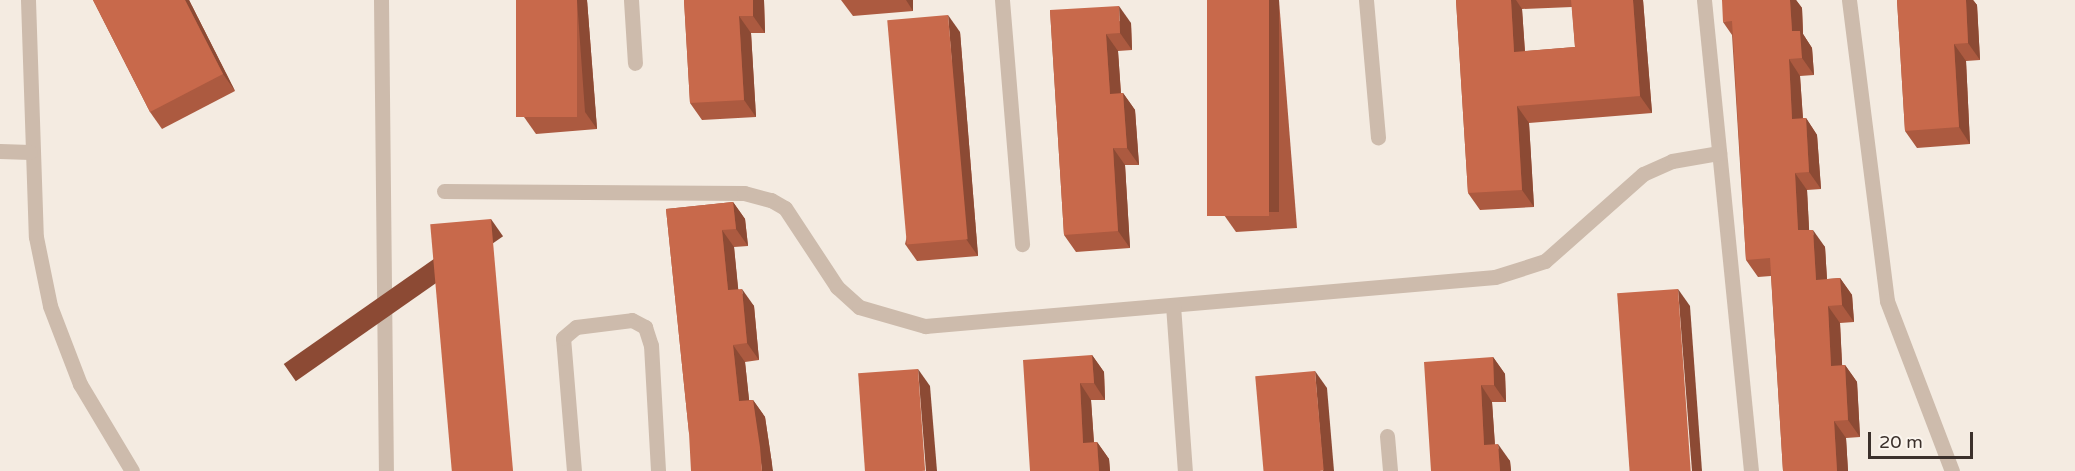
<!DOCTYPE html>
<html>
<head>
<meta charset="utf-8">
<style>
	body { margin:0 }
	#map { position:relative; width:2075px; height:471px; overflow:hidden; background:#f4ebe1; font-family:"Varela Round",sans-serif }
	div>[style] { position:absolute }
	.street>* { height:15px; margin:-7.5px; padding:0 7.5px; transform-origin:7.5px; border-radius:7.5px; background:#cdbbac }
	.wall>* { inset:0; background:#ac5a40 }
	.shaded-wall>* { inset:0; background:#8c4a34; transform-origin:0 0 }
	.building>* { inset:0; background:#c8694b; transform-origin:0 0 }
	span { translate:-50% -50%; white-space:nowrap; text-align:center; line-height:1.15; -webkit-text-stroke:6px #fbf5ee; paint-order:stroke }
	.scale { position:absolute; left:1868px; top:432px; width:105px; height:27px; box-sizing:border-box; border:3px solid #3b302b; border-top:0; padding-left:8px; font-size:18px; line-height:21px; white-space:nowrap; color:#3b302b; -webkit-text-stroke:4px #fbf5ee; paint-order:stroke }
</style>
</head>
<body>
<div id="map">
	<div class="street">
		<div style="left:28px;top:0;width:237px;rotate:88.1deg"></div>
		<div style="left:36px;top:237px;width:70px;rotate:78.5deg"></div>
		<div style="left:50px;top:306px;width:84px;rotate:69deg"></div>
		<div style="left:80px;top:384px;width:101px;rotate:59.1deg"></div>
		<div style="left:381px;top:0;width:471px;rotate:89.4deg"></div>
		<div style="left:631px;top:0;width:63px;rotate:86.4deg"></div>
		<div style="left:1002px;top:0;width:245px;rotate:85.3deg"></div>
		<div style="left:1366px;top:0;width:138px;rotate:85deg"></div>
		<div style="left:1704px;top:0;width:473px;rotate:84.3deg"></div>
		<div style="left:1849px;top:0;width:303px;rotate:82.8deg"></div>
		<div style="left:1887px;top:301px;width:182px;rotate:69.1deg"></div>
		<div style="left:0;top:151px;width:30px;rotate:2deg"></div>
		<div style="left:444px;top:191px;width:300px;rotate:0.4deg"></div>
		<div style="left:744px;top:193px;width:28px;rotate:15deg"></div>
		<div style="left:771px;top:200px;width:16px;rotate:30deg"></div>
		<div style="left:785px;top:208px;width:95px;rotate:56.6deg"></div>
		<div style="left:837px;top:287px;width:30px;rotate:42deg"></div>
		<div style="left:859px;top:307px;width:69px;rotate:16.1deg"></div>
		<div style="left:925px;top:326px;width:572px;rotate:-4.91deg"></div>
		<div style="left:1495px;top:277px;width:52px;rotate:-17.7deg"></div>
		<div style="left:1545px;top:261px;width:131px;rotate:-41.6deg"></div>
		<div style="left:1643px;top:174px;width:32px;rotate:-24deg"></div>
		<div style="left:1672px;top:161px;width:48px;rotate:-9.7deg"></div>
		<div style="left:1173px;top:305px;width:166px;rotate:85.9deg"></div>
		<div style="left:1387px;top:436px;width:35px;rotate:85deg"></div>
		<div style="left:574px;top:471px;width:133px;rotate:-94.7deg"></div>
		<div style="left:563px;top:338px;width:17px;rotate:-40deg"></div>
		<div style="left:576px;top:327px;width:56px;rotate:-7.1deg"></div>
		<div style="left:632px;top:320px;width:15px;rotate:28deg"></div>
		<div style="left:645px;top:327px;width:19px;rotate:72deg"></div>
		<div style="left:651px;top:345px;width:126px;rotate:86.8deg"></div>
	</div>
	<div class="wall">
		<div style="clip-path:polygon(93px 0,189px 0,235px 91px,162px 129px,150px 112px)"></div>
		<div style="clip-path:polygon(516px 0,587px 0,597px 129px,536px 134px,524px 117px)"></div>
		<div style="clip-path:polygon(684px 0,764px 0,765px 33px,751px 33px,756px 117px,702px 120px,690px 103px)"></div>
		<div style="clip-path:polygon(841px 0,913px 0,913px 11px,853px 16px)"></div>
		<div style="clip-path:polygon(1207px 0,1279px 0,1297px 228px,1236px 232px,1224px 215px)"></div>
		<div style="clip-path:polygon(evenodd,1456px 0,1643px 0,1652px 113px,1529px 123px,1534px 207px,1480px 210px,1468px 193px,1456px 0,1572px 7px,1575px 47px,1525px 51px,1522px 9px,1572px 7px)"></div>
		<div style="clip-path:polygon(1790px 0,1796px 0,1802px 8px,1803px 34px,1812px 48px,1814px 75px,1800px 76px,1803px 118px,1806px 118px,1817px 135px,1821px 189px,1807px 190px,1809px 230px,1825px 247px,1827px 279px,1840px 278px,1852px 295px,1854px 322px,1840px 323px,1842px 365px,1845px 365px,1857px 382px,1860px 437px,1846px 438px,1848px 471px,1783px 471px,1771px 276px,1758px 277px,1746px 260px,1732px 35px,1723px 22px)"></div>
		<div style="clip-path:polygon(1897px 0,1973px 0,1977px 5px,1980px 60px,1966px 61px,1970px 144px,1917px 148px,1905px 131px)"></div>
		<div style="clip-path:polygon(1050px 10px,1131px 23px,1132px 50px,1118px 51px,1121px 93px,1123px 93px,1135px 110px,1139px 165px,1125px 165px,1130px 248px,1076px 252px,1064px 235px)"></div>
		<div style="clip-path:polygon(960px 32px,978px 256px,917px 261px,905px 244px)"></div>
		<div style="clip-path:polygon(733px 202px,745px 219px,748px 246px,734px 247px,738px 289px,754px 306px,759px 360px,745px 362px,749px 400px,753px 400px,765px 417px,772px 464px,689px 433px,666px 209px)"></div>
		<div style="clip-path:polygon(1092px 355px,1104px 372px,1105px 400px,1091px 400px,1094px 442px,1097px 442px,1109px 459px,1110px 471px,1030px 471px)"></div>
		<div style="clip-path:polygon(1493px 357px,1505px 374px,1506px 402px,1492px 402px,1495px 445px,1510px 461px,1511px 471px,1431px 471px)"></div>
	</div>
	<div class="shaded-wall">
		<div style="clip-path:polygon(185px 0,189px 0,235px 91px,223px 74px)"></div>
		<div style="clip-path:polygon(577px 0,587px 0,597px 129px,585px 112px)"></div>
		<div style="clip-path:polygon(753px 0,764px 0,765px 33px,753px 16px)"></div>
		<div style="clip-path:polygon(906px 0,913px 0,913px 11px)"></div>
		<div style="left:1269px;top:0;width:10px;height:212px"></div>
		<div style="clip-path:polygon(1511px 0,1516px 0,1522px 9px,1526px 69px,1514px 52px)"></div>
		<div style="clip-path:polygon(1633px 0,1643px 0,1652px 113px,1640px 96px)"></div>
		<div style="clip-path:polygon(1790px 0,1796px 0,1802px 8px,1803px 34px,1812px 48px,1814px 75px,1802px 58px,1792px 31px)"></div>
		<div style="clip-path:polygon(1966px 0,1973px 0,1977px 5px,1980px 60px,1968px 43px)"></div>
		<div style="clip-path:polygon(1119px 6px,1131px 23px,1132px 50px,1120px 33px)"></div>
		<div style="clip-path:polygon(948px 15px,960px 32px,978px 256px,966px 239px)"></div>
		<div style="clip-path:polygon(739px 16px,751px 33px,756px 117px,744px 100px)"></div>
		<div style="clip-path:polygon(1106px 34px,1118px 51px,1122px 111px,1110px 94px)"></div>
		<div style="clip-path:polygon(1954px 44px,1966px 61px,1970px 144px,1959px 127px)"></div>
		<div style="clip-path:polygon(1789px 59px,1800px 76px,1804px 136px,1792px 119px)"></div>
		<div style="clip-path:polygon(1123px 93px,1135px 110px,1139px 165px,1127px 148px)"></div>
		<div style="clip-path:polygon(1517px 106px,1529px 123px,1534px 207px,1522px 190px)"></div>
		<div style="clip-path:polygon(1806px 118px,1817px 135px,1821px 189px,1809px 172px)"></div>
		<div style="clip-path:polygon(1113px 148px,1125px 165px,1130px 248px,1118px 231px)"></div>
		<div style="clip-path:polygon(1795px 173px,1807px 190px,1810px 247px,1798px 230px)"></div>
		<div style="clip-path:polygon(733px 202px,745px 219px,748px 246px,736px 229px)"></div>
		<div style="left:491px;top:219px;width:21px;height:253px;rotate:55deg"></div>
		<div style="clip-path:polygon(722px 230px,734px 247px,740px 307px,728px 290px)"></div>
		<div style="clip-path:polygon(1813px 230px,1825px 247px,1828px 297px,1816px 280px)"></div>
		<div style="clip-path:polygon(1840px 278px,1852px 295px,1854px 322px,1842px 305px)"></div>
		<div style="clip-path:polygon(742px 289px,754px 306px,759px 360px,747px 343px)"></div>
		<div style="clip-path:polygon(1678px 289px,1690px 306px,1702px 471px,1692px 471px)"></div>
		<div style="clip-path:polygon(1828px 306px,1840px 323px,1843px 383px,1831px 366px)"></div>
		<div style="clip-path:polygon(733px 345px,745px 362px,751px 418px,739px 401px)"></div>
		<div style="clip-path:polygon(1092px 355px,1104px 372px,1105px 400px,1094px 383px)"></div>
		<div style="clip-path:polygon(1493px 357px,1505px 374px,1506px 402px,1494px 385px)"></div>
		<div style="clip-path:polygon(1845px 365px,1857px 382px,1860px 437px,1848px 420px)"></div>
		<div style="clip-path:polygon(918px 369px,930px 386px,937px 471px,926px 471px)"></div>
		<div style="clip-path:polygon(1315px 371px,1327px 388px,1334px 471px,1323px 471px)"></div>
		<div style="clip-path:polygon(1080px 383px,1091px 400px,1095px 460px,1083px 443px)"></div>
		<div style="clip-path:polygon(1481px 385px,1492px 402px,1496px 462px,1484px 445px)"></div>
		<div style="clip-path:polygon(753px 400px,765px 417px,773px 471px,762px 471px)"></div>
		<div style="clip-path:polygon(1834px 421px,1846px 438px,1848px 471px,1837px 471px)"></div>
		<div style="clip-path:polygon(1097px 442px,1109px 459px,1110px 471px,1099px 471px)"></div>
		<div style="clip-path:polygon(1498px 444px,1510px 461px,1511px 471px,1500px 471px)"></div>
	</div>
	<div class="building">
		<div style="clip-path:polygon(93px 0,185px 0,223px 74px,150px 112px)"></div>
		<div style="left:516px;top:0;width:61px;height:117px"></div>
		<div style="clip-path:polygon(684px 0,753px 0,753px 16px,739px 16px,744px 100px,690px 103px)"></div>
		<div style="left:1207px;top:0;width:62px;height:216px"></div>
		<div style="clip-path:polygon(1456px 0,1511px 0,1514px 52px,1575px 47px,1571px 0,1633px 0,1640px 96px,1517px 106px,1522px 190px,1468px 193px)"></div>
		<div style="clip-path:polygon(1722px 0,1790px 0,1792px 31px,1800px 31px,1802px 58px,1789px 59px,1792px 119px,1806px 118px,1809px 172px,1795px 173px,1798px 230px,1813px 230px,1816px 280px,1840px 278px,1842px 305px,1828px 306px,1831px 366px,1845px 365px,1848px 420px,1834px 421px,1837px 471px,1783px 471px,1770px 258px,1746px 260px,1732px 21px,1723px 22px)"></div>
		<div style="clip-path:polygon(1897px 0,1966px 0,1968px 43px,1954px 44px,1959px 127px,1905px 131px)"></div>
		<div style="clip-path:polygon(1119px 6px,1120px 33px,1106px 34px,1110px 94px,1123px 93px,1127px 148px,1113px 148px,1118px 231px,1064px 235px,1050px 10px)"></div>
		<div style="left:948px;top:15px;width:225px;height:61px;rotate:85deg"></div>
		<div style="clip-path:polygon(733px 202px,736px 229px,722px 230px,728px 290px,742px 289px,747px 343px,733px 345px,739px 401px,753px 400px,760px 447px,762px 471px,691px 471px,689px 433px,666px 209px)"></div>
		<div style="left:491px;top:219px;width:253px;height:61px;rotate:85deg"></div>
		<div style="left:1678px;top:289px;width:183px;height:61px;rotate:86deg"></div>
		<div style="clip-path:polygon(1092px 355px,1094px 383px,1080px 383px,1083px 443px,1097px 442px,1099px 471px,1030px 471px,1023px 360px)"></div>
		<div style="clip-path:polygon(1493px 357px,1494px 385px,1481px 385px,1484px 445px,1498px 444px,1500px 471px,1431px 471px,1424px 362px)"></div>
		<div style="left:918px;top:369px;width:102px;height:60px;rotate:86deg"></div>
		<div style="left:1315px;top:371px;width:100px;height:60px;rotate:85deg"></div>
	</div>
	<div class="scale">20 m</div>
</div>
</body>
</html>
